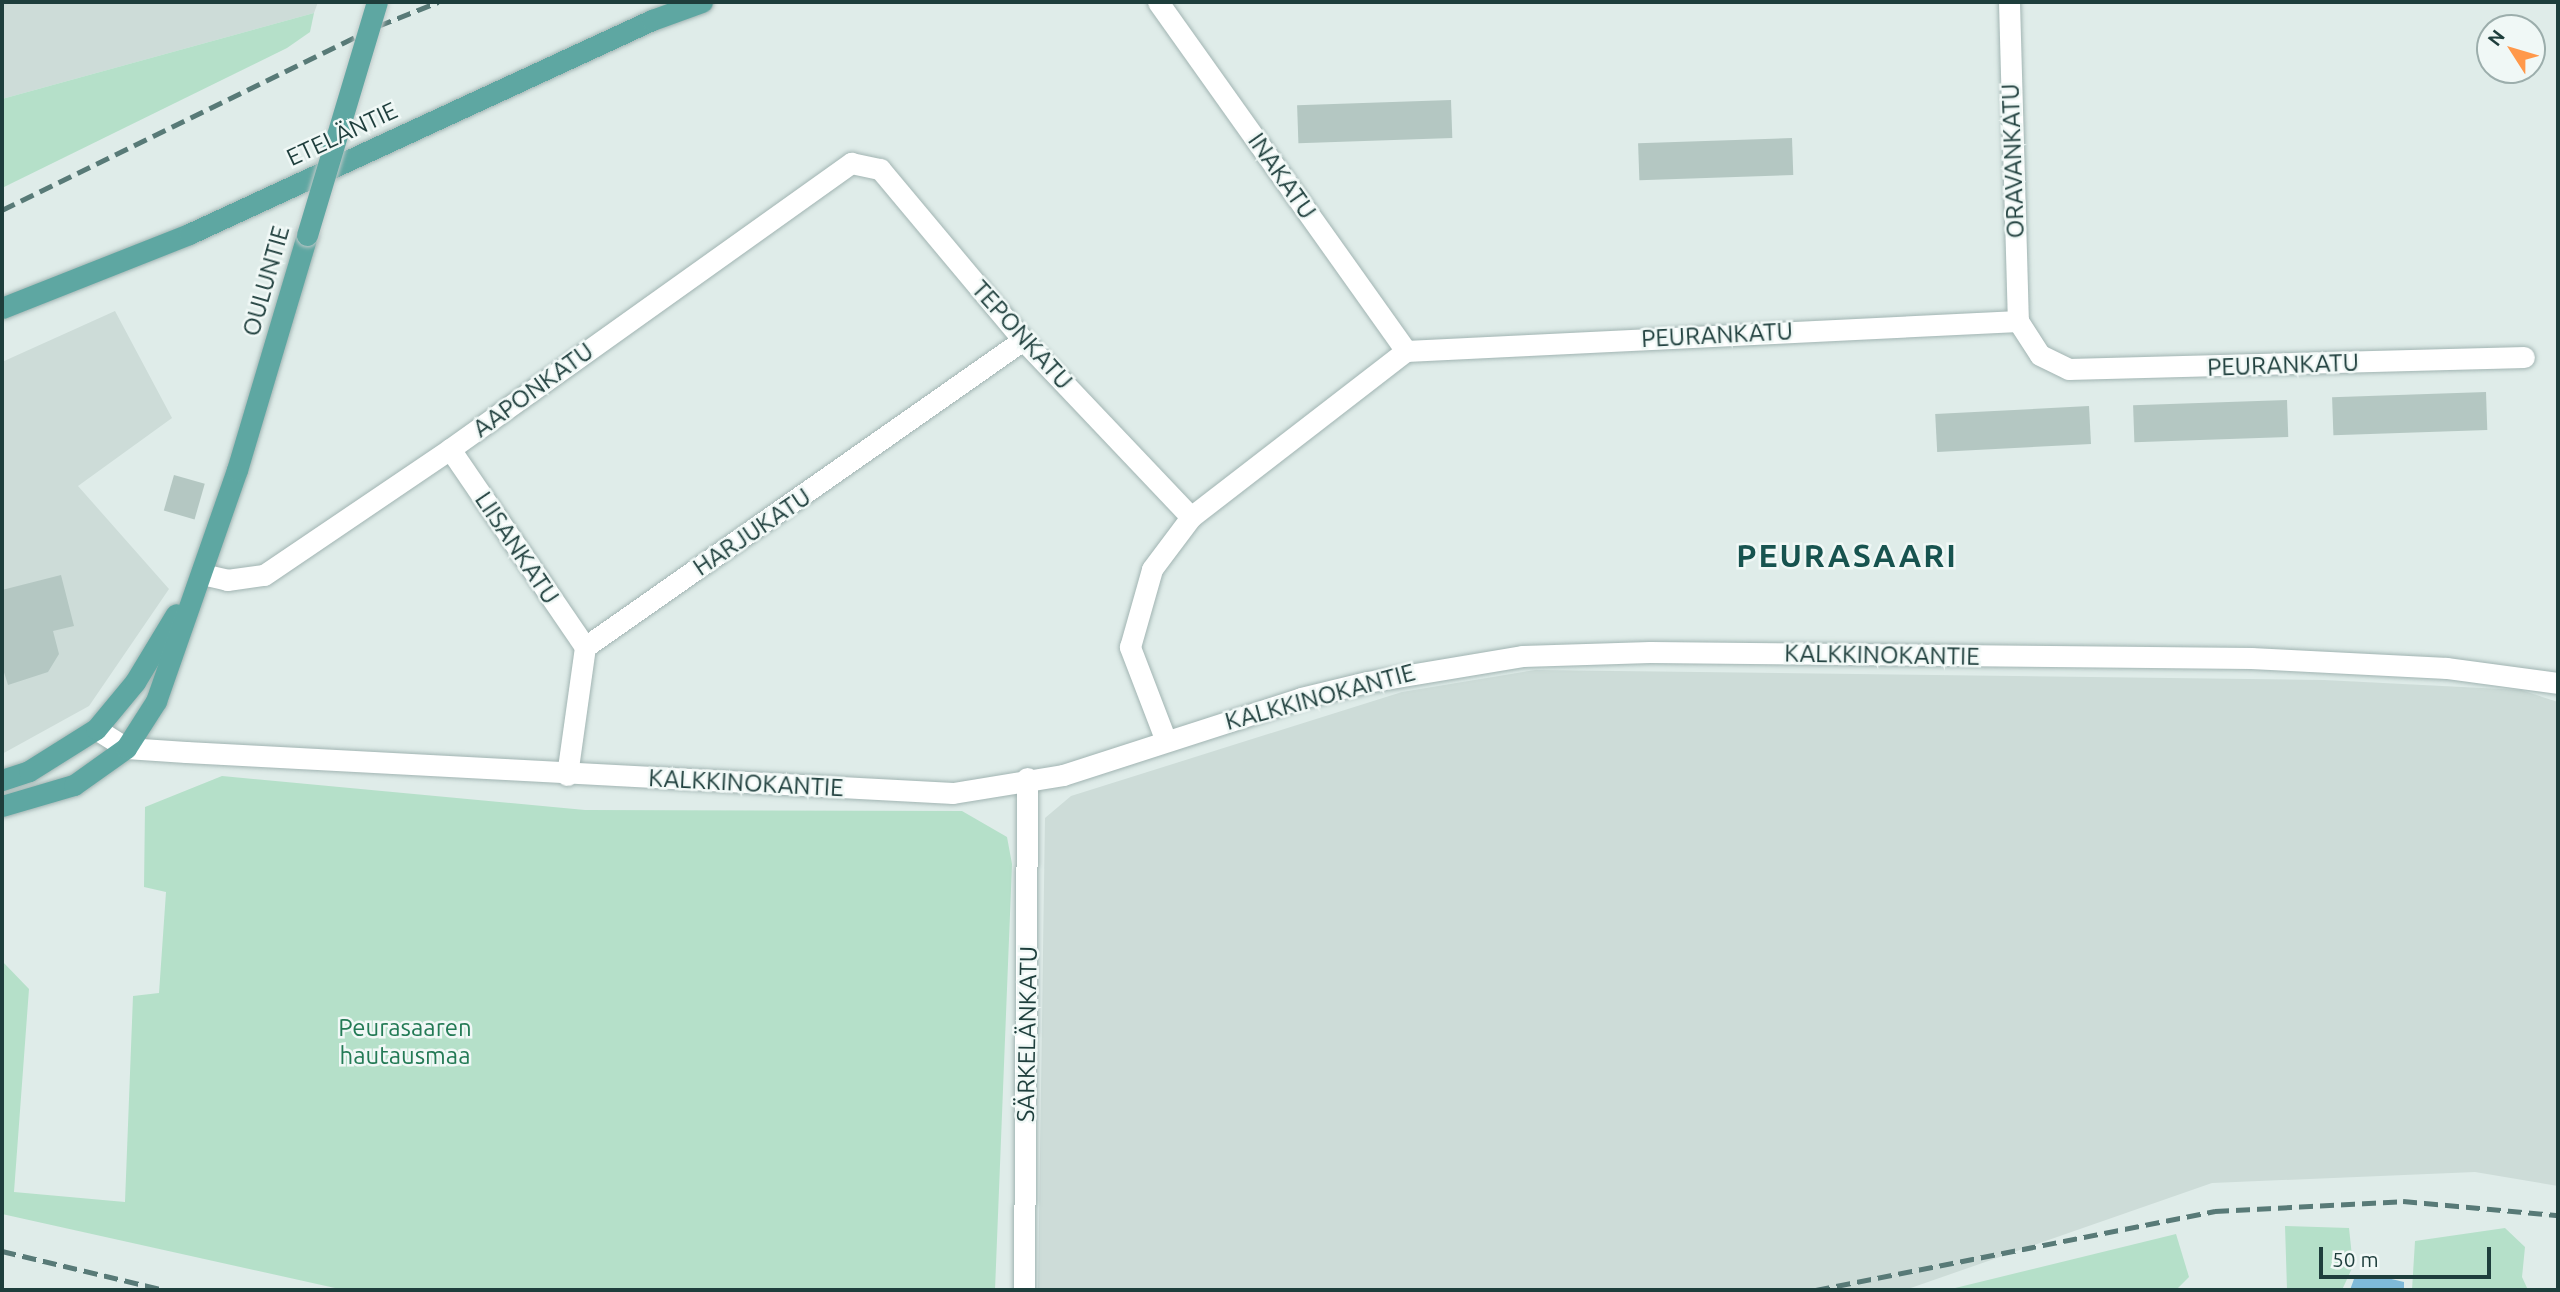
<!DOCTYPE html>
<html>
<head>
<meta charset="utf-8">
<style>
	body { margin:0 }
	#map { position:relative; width:2560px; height:1292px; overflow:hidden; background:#dfece9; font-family:Ubuntu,sans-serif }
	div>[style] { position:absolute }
	.built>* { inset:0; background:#cddcd8 }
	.green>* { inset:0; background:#b5e0c9 }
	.water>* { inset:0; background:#7fbad9 }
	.building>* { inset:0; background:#b4c7c2; transform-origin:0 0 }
	.roads { filter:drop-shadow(0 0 2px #a1b4b2) drop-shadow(0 0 2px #a1b4b2) }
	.minor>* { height:21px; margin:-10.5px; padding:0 10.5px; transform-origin:10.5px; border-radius:10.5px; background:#fff }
	.major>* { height:21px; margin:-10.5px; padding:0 10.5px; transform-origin:10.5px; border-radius:10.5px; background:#5ea7a2 }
	.rail>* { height:5px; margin-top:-2.5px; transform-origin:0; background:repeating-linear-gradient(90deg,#587a77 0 14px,transparent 0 21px) }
	.bridges { filter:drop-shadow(0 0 2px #c0c9c8) drop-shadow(0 0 2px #c0c9c8) }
	.major-bridge>* { height:21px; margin:-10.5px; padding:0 10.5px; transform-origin:10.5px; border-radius:10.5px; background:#5ea7a2 }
	span { translate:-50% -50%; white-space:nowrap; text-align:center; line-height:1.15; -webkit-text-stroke:5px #f0f8f6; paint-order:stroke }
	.street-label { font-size:24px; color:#1e3e3c }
	.park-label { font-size:24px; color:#237a55 }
	.district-label { font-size:32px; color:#17534f; font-weight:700; letter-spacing:2px }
	.frame { position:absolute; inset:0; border:4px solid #1e3e3c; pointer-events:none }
	.north { position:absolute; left:2476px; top:14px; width:70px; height:70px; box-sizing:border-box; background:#f0f8f6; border:2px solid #9caeac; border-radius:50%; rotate:307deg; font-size:19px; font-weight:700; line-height:28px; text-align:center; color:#1e3e3c }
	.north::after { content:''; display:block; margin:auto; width:24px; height:32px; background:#ff984a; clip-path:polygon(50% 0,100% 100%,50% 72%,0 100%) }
	.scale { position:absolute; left:2319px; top:1247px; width:172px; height:32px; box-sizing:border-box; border:4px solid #1e3e3c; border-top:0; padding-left:9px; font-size:21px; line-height:24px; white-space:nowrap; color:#1e3e3c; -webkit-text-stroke:5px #f0f8f6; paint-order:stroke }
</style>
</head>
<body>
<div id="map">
	<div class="built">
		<div style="clip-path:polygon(2px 2px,318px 2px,314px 13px,2px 99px)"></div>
		<div style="clip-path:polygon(115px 311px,172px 418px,78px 486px,169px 589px,89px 706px,2px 754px,2px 362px)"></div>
		<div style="clip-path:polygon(1535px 670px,2324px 680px,2521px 690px,2558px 702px,2558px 1186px,2475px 1172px,2212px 1183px,1905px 1290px,1038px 1290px,1045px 818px,1071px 796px,1402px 692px)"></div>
	</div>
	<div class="green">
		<div style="clip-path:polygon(314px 13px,310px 32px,287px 48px,2px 188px,2px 99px)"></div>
		<div style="clip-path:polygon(222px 776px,585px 810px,962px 811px,1007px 837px,1012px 864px,995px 1290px,344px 1290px,2px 1214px,2px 961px,29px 989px,14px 1192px,125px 1202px,133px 996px,159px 993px,166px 892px,144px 887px,145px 807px)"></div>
		<div style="clip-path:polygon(2285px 1226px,2349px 1228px,2353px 1266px,2342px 1290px,2287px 1290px)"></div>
		<div style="clip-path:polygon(2505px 1228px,2525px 1247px,2522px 1277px,2528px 1290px,2412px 1290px,2415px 1241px)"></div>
		<div style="clip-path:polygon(2176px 1234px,2189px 1277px,2176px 1290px,1947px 1290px)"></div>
	</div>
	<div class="water">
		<div style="clip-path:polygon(2379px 1276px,2404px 1282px,2404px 1290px,2350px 1290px,2354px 1279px)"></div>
	</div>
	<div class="building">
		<div style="left:1451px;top:100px;width:38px;height:154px;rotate:88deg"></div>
		<div style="left:1792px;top:138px;width:37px;height:154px;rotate:88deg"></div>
		<div style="left:2486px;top:392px;width:38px;height:154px;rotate:88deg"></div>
		<div style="left:2287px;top:400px;width:37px;height:154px;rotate:88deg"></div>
		<div style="left:2089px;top:406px;width:38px;height:154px;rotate:87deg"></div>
		<div style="left:174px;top:475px;width:32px;height:37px;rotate:16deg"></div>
		<div style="clip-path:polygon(61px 575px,74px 626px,53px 631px,59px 654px,48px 672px,8px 685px,2px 666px,2px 590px)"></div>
	</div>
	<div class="roads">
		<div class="minor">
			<div style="left:1158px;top:2px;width:428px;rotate:54.6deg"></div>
			<div style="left:2009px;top:2px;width:319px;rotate:88.4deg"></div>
			<div style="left:450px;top:449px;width:240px;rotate:55.7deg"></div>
			<div style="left:202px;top:574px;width:26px;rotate:13deg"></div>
			<div style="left:227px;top:580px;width:37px;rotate:-8deg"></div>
			<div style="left:264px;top:575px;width:225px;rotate:-34.1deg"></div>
			<div style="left:450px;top:449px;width:493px;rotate:-35.5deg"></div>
			<div style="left:851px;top:163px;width:30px;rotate:12deg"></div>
			<div style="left:880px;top:169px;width:223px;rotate:50.1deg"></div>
			<div style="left:1023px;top:340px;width:244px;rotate:46.5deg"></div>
			<div style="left:96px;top:729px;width:36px;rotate:32deg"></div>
			<div style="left:126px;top:748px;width:60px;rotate:3.8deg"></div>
			<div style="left:186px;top:752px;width:768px;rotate:3.06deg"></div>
			<div style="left:953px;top:793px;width:111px;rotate:-9.3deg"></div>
			<div style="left:1063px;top:775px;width:250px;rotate:-17.9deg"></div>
			<div style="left:1301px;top:698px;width:68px;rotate:-13.6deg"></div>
			<div style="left:1367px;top:682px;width:157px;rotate:-9.5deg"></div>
			<div style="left:1522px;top:656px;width:128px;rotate:-1.8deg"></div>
			<div style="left:1650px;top:652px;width:601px;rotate:0.57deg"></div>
			<div style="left:2251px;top:658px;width:196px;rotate:2.9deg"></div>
			<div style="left:2447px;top:668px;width:112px;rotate:7.7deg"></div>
			<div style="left:1166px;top:741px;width:101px;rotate:-111deg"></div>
			<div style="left:1130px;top:647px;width:81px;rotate:-74.2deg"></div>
			<div style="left:1152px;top:569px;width:65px;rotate:-53.1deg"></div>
			<div style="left:1191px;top:517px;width:272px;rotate:-37.7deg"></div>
			<div style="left:1406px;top:351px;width:613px;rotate:-2.81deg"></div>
			<div style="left:2018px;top:321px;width:40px;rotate:57.1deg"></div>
			<div style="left:2040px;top:355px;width:32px;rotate:26deg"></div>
			<div style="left:2069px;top:369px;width:455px;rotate:-1.5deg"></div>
			<div style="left:567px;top:775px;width:129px;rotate:-82deg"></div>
			<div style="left:585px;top:647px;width:535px;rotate:-35.03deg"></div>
			<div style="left:1024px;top:1290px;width:512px;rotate:-89.66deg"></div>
		</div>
		<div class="major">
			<div style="left:2px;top:308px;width:201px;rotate:-21.6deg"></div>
			<div style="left:189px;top:234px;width:510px;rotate:-24.81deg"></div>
			<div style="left:652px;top:20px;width:53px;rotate:-19.8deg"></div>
			<div style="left:2px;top:780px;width:28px;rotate:-18deg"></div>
			<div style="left:29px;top:771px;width:79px;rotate:-32.1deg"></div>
			<div style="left:96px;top:729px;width:61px;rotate:-50.3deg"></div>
			<div style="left:135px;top:682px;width:79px;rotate:-58.9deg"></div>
			<div style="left:2px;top:806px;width:75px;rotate:-16.3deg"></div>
			<div style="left:74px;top:785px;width:64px;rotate:-35.4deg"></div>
			<div style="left:126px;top:748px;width:56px;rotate:-57.4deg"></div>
			<div style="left:156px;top:701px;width:245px;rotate:-70.7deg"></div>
			<div style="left:237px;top:470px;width:245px;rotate:-73.4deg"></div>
		</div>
	</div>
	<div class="rail">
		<div style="left:2px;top:210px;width:419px;rotate:-26.1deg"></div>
		<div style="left:378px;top:26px;width:65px;rotate:-21.8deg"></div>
		<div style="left:2px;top:1251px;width:168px;rotate:13.5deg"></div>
		<div style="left:1816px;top:1290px;width:407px;rotate:-11.2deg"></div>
		<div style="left:2215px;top:1211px;width:188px;rotate:-3deg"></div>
		<div style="left:2403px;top:1201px;width:156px;rotate:5.2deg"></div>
	</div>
	<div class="bridges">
		<div class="major-bridge">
			<div style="left:307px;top:235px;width:243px;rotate:-73.3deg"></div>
		</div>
	</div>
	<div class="street-label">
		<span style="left:342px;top:134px;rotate:-25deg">ETELÄNTIE</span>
		<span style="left:2013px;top:161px;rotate:-92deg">ORAVANKATU</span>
		<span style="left:1282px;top:176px;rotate:55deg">INAKATU</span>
		<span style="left:266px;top:281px;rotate:-74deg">OULUNTIE</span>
		<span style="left:1022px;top:335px;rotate:48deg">TEPONKATU</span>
		<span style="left:1717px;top:335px;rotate:-3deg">PEURANKATU</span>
		<span style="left:2283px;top:365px;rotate:-2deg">PEURANKATU</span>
		<span style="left:533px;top:390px;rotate:-36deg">AAPONKATU</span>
		<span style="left:752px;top:532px;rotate:-34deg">HARJUKATU</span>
		<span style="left:517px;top:548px;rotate:56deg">LIISANKATU</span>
		<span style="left:1882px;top:655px;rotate:1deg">KALKKINOKANTIE</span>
		<span style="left:1320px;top:697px;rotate:-15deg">KALKKINOKANTIE</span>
		<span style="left:746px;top:783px;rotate:3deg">KALKKINOKANTIE</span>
		<span style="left:1027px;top:1034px;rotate:-89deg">SÄRKELÄNKATU</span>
	</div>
	<div class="park-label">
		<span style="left:405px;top:1042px">Peurasaaren<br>hautausmaa</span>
	</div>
	<div class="district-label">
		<span style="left:1847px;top:555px">PEURASAARI</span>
	</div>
	<div class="frame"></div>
	<div class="north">N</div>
	<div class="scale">50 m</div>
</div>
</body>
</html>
